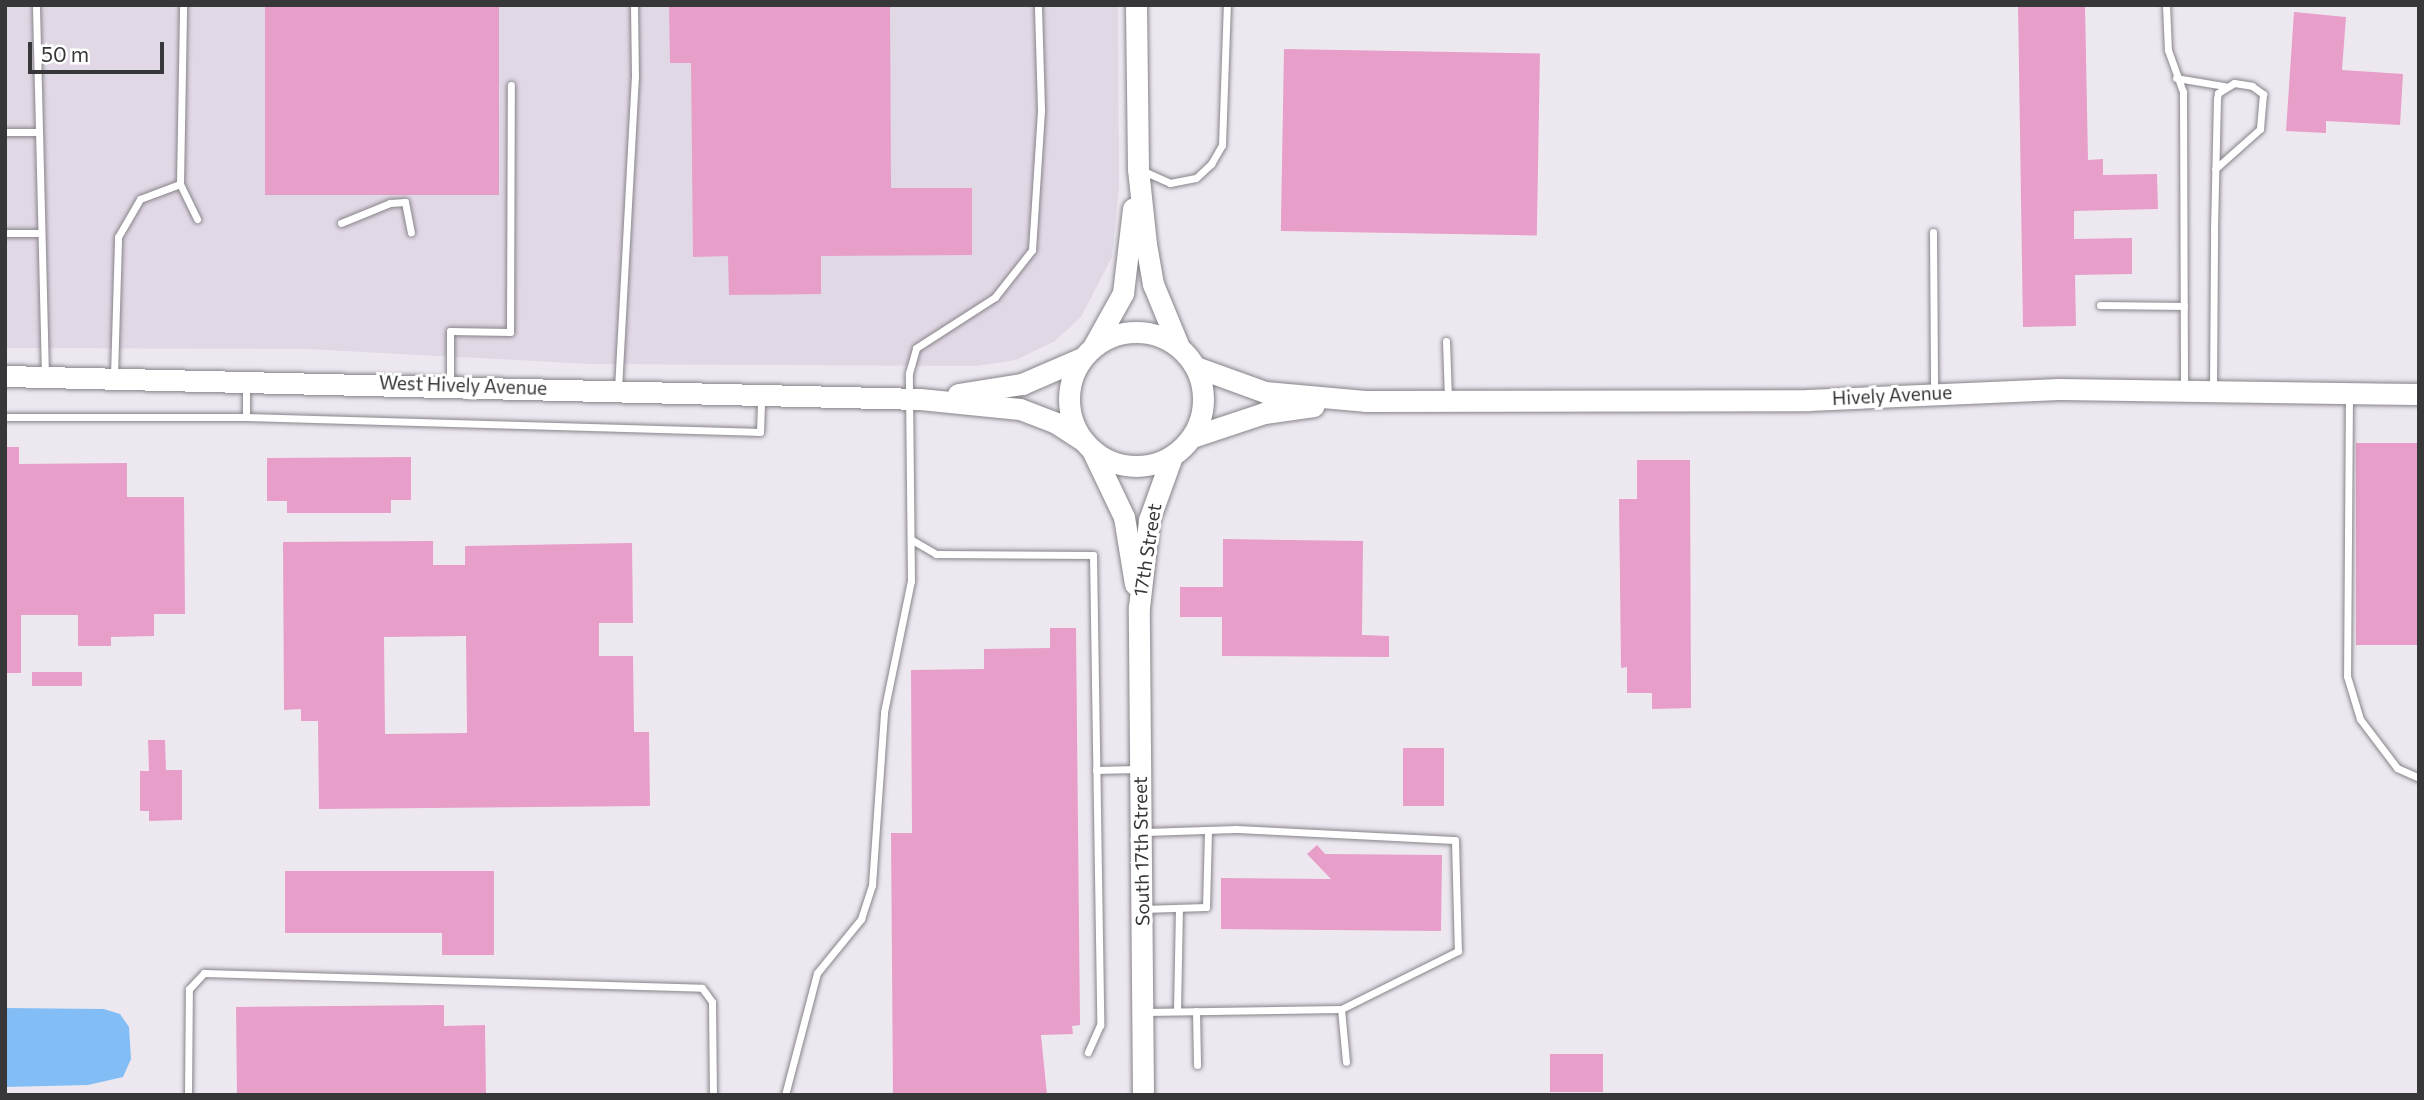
<!DOCTYPE html>
<html>
<head>
<meta charset="utf-8">
<style>
	body { margin:0 }
	#map { position:relative; width:2424px; height:1100px; overflow:hidden; background:#ede8f0; font-family:Commissioner,sans-serif }
	div>[style] { position:absolute }
	.built>* { inset:0; background:#e1d8e6 }
	.water>* { inset:0; background:#82bdf5 }
	.building>* { inset:0; background:#e79ec8; transform-origin:0 0 }
	.roads { filter:drop-shadow(0 0 2px #878389) drop-shadow(0 0 2px #878389) }
	.lane>* { height:7px; margin:-3.5px; padding:0 3.5px; transform-origin:3.5px; border-radius:3.5px; background:#fff }
	.secondary>* { height:21px; margin:-10.5px; padding:0 10.5px; transform-origin:10.5px; border-radius:10.5px; background:#fff }
	.secondary>.ring { margin:-10.5px; padding:0; box-sizing:content-box; background:none; border:21px solid #fff; border-radius:50% }
	span { translate:-50% -50%; white-space:nowrap; text-align:center; line-height:1.15; -webkit-text-stroke:6px #fff; paint-order:stroke }
	.street-label { font-size:19px; color:#373638 }
	.frame { position:absolute; inset:0; border:7px solid #373638; pointer-events:none }
	.scale { position:absolute; left:28px; top:42px; width:136px; height:32px; box-sizing:border-box; border:4px solid #373638; border-top:0; padding-left:9px; font-size:21px; line-height:24px; white-space:nowrap; color:#373638; -webkit-text-stroke:5px #fff; paint-order:stroke }
</style>
</head>
<body>
<div id="map">
	<div class="built">
		<div style="clip-path:polygon(5px 5px,1118px 5px,1119px 188px,1112px 257px,1081px 317px,1055px 341px,1016px 360px,977px 366px,592px 364px,305px 349px,5px 348px)"></div>
	</div>
	<div class="water">
		<div style="clip-path:polygon(5px 1008px,104px 1009px,120px 1014px,129px 1027px,131px 1059px,123px 1077px,88px 1085px,5px 1087px)"></div>
	</div>
	<div class="building">
		<div style="left:265px;top:5px;width:234px;height:190px"></div>
		<div style="clip-path:polygon(669px 5px,890px 5px,891px 188px,972px 188px,972px 255px,821px 256px,821px 294px,729px 295px,728px 256px,693px 257px,691px 63px,670px 63px)"></div>
		<div style="clip-path:polygon(2018px 5px,2085px 5px,2088px 160px,2103px 159px,2103px 175px,2157px 174px,2158px 209px,2074px 211px,2074px 239px,2132px 238px,2132px 274px,2075px 275px,2076px 326px,2023px 327px)"></div>
		<div style="clip-path:polygon(2294px 12px,2346px 17px,2342px 70px,2403px 74px,2400px 125px,2326px 121px,2326px 133px,2286px 131px)"></div>
		<div style="left:1284px;top:49px;width:256px;height:182px;rotate:1deg"></div>
		<div style="left:2356px;top:443px;width:63px;height:202px"></div>
		<div style="clip-path:polygon(5px 447px,19px 447px,19px 464px,127px 463px,127px 497px,184px 497px,185px 614px,154px 614px,154px 636px,111px 637px,111px 646px,78px 646px,78px 615px,21px 615px,21px 673px,5px 673px)"></div>
		<div style="clip-path:polygon(411px 457px,411px 500px,391px 500px,391px 513px,287px 513px,287px 501px,267px 501px,267px 458px)"></div>
		<div style="clip-path:polygon(1637px 460px,1690px 460px,1691px 708px,1652px 709px,1652px 693px,1627px 693px,1627px 667px,1621px 668px,1619px 499px,1637px 499px)"></div>
		<div style="clip-path:polygon(1223px 539px,1363px 541px,1362px 635px,1389px 636px,1389px 657px,1222px 656px,1222px 617px,1180px 617px,1180px 587px,1223px 587px)"></div>
		<div style="clip-path:polygon(evenodd,433px 541px,433px 565px,465px 565px,465px 546px,632px 543px,633px 623px,599px 623px,599px 656px,633px 656px,634px 732px,649px 732px,650px 806px,319px 809px,318px 721px,301px 721px,301px 709px,284px 710px,283px 542px,433px 541px,466px 636px,467px 733px,385px 734px,384px 637px,466px 636px)"></div>
		<div style="clip-path:polygon(1050px 628px,1076px 628px,1080px 1025px,1072px 1026px,1073px 1034px,1041px 1035px,1047px 1095px,893px 1095px,891px 833px,912px 833px,911px 670px,984px 669px,984px 649px,1050px 648px)"></div>
		<div style="left:82px;top:672px;width:14px;height:50px;rotate:90deg"></div>
		<div style="clip-path:polygon(148px 740px,165px 740px,166px 770px,182px 770px,182px 820px,149px 821px,149px 811px,140px 811px,140px 771px,149px 771px)"></div>
		<div style="left:1403px;top:748px;width:41px;height:58px"></div>
		<div style="clip-path:polygon(1317px 845px,1325px 854px,1442px 855px,1441px 931px,1221px 929px,1221px 878px,1331px 879px,1307px 854px)"></div>
		<div style="clip-path:polygon(285px 871px,494px 871px,494px 955px,442px 955px,442px 933px,285px 933px)"></div>
		<div style="clip-path:polygon(444px 1005px,444px 1026px,485px 1025px,486px 1095px,237px 1095px,236px 1007px)"></div>
		<div style="left:1550px;top:1054px;width:53px;height:38px"></div>
	</div>
	<div class="roads">
		<div class="lane">
			<div style="left:2166px;top:5px;width:45px;rotate:87.5deg"></div>
			<div style="left:2168px;top:50px;width:45px;rotate:70.3deg"></div>
			<div style="left:2183px;top:92px;width:297px;rotate:89.8deg"></div>
			<div style="left:36px;top:7px;width:368px;rotate:88.6deg"></div>
			<div style="left:2176px;top:78px;width:49px;rotate:9.5deg"></div>
			<div style="left:5px;top:132px;width:34px"></div>
			<div style="left:1141px;top:170px;width:32px;rotate:24deg"></div>
			<div style="left:1170px;top:183px;width:26px;rotate:-11deg"></div>
			<div style="left:1196px;top:178px;width:21px;rotate:-43deg"></div>
			<div style="left:1211px;top:164px;width:22px;rotate:-60deg"></div>
			<div style="left:1222px;top:145px;width:140px;rotate:-88deg"></div>
			<div style="left:180px;top:184px;width:39px;rotate:64deg"></div>
			<div style="left:341px;top:223px;width:53px;rotate:-22.2deg"></div>
			<div style="left:390px;top:203px;width:15px;rotate:-4deg"></div>
			<div style="left:405px;top:202px;width:31px;rotate:79deg"></div>
			<div style="left:1933px;top:232px;width:160px;rotate:89.6deg"></div>
			<div style="left:5px;top:233px;width:36px"></div>
			<div style="left:2100px;top:305px;width:84px;rotate:0.7deg"></div>
			<div style="left:1446px;top:341px;width:57px;rotate:88deg"></div>
			<div style="left:114px;top:375px;width:138px;rotate:-88.3deg"></div>
			<div style="left:118px;top:237px;width:44px;rotate:-59.9deg"></div>
			<div style="left:140px;top:199px;width:43px;rotate:-20.6deg"></div>
			<div style="left:180px;top:184px;width:179px;rotate:-89deg"></div>
			<div style="left:450px;top:384px;width:53px;rotate:-90deg"></div>
			<div style="left:450px;top:331px;width:60px;rotate:1deg"></div>
			<div style="left:510px;top:332px;width:247px;rotate:-89.8deg"></div>
			<div style="left:618px;top:389px;width:312px;rotate:-86.9deg"></div>
			<div style="left:635px;top:77px;width:72px;rotate:-90.8deg"></div>
			<div style="left:2213px;top:389px;width:159px;rotate:-89.6deg"></div>
			<div style="left:2214px;top:230px;width:131px;rotate:-88.7deg"></div>
			<div style="left:2217px;top:99px;width:6px;rotate:-81deg"></div>
			<div style="left:2218px;top:93px;width:19px;rotate:-32deg"></div>
			<div style="left:2234px;top:83px;width:18px;rotate:9deg"></div>
			<div style="left:2252px;top:86px;width:14px;rotate:36deg"></div>
			<div style="left:2263px;top:94px;width:35px;rotate:95deg"></div>
			<div style="left:2260px;top:129px;width:60px;rotate:138.4deg"></div>
			<div style="left:2349px;top:394px;width:282px;rotate:90.4deg"></div>
			<div style="left:2347px;top:676px;width:45px;rotate:73.2deg"></div>
			<div style="left:2360px;top:719px;width:61px;rotate:52.9deg"></div>
			<div style="left:2397px;top:768px;width:24px;rotate:24deg"></div>
			<div style="left:5px;top:417px;width:241px"></div>
			<div style="left:246px;top:417px;width:31px;rotate:-90deg"></div>
			<div style="left:246px;top:417px;width:514px;rotate:1.67deg"></div>
			<div style="left:760px;top:432px;width:34px;rotate:-88deg"></div>
			<div style="left:912px;top:540px;width:28px;rotate:30deg"></div>
			<div style="left:936px;top:554px;width:157px;rotate:0.4deg"></div>
			<div style="left:1093px;top:555px;width:470px;rotate:89.1deg"></div>
			<div style="left:1100px;top:1025px;width:30px;rotate:114deg"></div>
			<div style="left:1096px;top:770px;width:41px;rotate:-1.4deg"></div>
			<div style="left:1145px;top:832px;width:91px;rotate:-1.9deg"></div>
			<div style="left:1236px;top:829px;width:219px;rotate:2.9deg"></div>
			<div style="left:1455px;top:840px;width:111px;rotate:88.5deg"></div>
			<div style="left:1458px;top:951px;width:131px;rotate:153.6deg"></div>
			<div style="left:1341px;top:1009px;width:195px;rotate:179.1deg"></div>
			<div style="left:1142px;top:909px;width:64px;rotate:-1.8deg"></div>
			<div style="left:1206px;top:907px;width:77px;rotate:-88.5deg"></div>
			<div style="left:1341px;top:1009px;width:53px;rotate:84.6deg"></div>
			<div style="left:1177px;top:1011px;width:103px;rotate:-88.9deg"></div>
			<div style="left:1196px;top:1011px;width:54px;rotate:88.9deg"></div>
			<div style="left:188px;top:1095px;width:106px;rotate:-89.5deg"></div>
			<div style="left:189px;top:989px;width:22px;rotate:-47deg"></div>
			<div style="left:204px;top:973px;width:498px;rotate:1.7deg"></div>
			<div style="left:702px;top:988px;width:17px;rotate:54deg"></div>
			<div style="left:712px;top:1002px;width:93px;rotate:89.4deg"></div>
			<div style="left:785px;top:1095px;width:126px;rotate:-75.3deg"></div>
			<div style="left:817px;top:973px;width:70px;rotate:-50.8deg"></div>
			<div style="left:861px;top:919px;width:36px;rotate:-72deg"></div>
			<div style="left:872px;top:885px;width:173px;rotate:-86deg"></div>
			<div style="left:884px;top:712px;width:134px;rotate:-78.4deg"></div>
			<div style="left:911px;top:581px;width:208px;rotate:-90.6deg"></div>
			<div style="left:909px;top:373px;width:26px;rotate:-74deg"></div>
			<div style="left:916px;top:348px;width:94px;rotate:-32.8deg"></div>
			<div style="left:995px;top:297px;width:60px;rotate:-51.8deg"></div>
			<div style="left:1032px;top:250px;width:141px;rotate:-86.3deg"></div>
			<div style="left:1041px;top:109px;width:104px;rotate:-91.7deg"></div>
		</div>
		<div class="secondary">
			<div style="left:1136px;top:5px;width:164px;rotate:89.3deg"></div>
			<div style="left:1138px;top:169px;width:75px;rotate:83.9deg"></div>
			<div style="left:1146px;top:244px;width:41px;rotate:80.1deg"></div>
			<div style="left:1153px;top:284px;width:68px;rotate:67.6deg"></div>
			<div class="ring" style="left:1069px;top:332px;width:113px;height:113px"></div>
			<div style="left:1093px;top:347px;width:62px;rotate:-60.9deg"></div>
			<div style="left:1123px;top:293px;width:85px;rotate:-83.2deg"></div>
			<div style="left:1196px;top:367px;width:73px;rotate:19.9deg"></div>
			<div style="left:1265px;top:392px;width:100px;rotate:5.1deg"></div>
			<div style="left:1365px;top:401px;width:443px;rotate:-0.1deg"></div>
			<div style="left:1808px;top:400px;width:251px;rotate:-2.5deg"></div>
			<div style="left:2059px;top:389px;width:360px;rotate:0.8deg"></div>
			<div style="left:5px;top:376px;width:915px;rotate:1.44deg"></div>
			<div style="left:920px;top:399px;width:100px;rotate:5.7deg"></div>
			<div style="left:1020px;top:409px;width:39px;rotate:21deg"></div>
			<div style="left:1056px;top:423px;width:33px;rotate:33deg"></div>
			<div style="left:958px;top:394px;width:65px;rotate:-8.9deg"></div>
			<div style="left:1022px;top:384px;width:65px;rotate:-23.4deg"></div>
			<div style="left:1192px;top:437px;width:76px;rotate:-18.4deg"></div>
			<div style="left:1264px;top:413px;width:50px;rotate:-8deg"></div>
			<div style="left:1092px;top:450px;width:74px;rotate:64.5deg"></div>
			<div style="left:1124px;top:517px;width:68px;rotate:80.7deg"></div>
			<div style="left:1143px;top:1095px;width:488px;rotate:-90.5deg"></div>
			<div style="left:1139px;top:607px;width:88px;rotate:-83.4deg"></div>
			<div style="left:1149px;top:520px;width:68px;rotate:-70.2deg"></div>
		</div>
	</div>
	<div class="street-label">
		<span style="left:463px;top:385px;rotate:2deg">West Hively Avenue</span>
		<span style="left:1892px;top:395px;rotate:-3deg">Hively Avenue</span>
		<span style="left:1147px;top:550px;rotate:-81deg">17th Street</span>
		<span style="left:1141px;top:851px;rotate:-91deg">South 17th Street</span>
	</div>
	<div class="frame"></div>
	<div class="scale">50 m</div>
</div>
</body>
</html>
